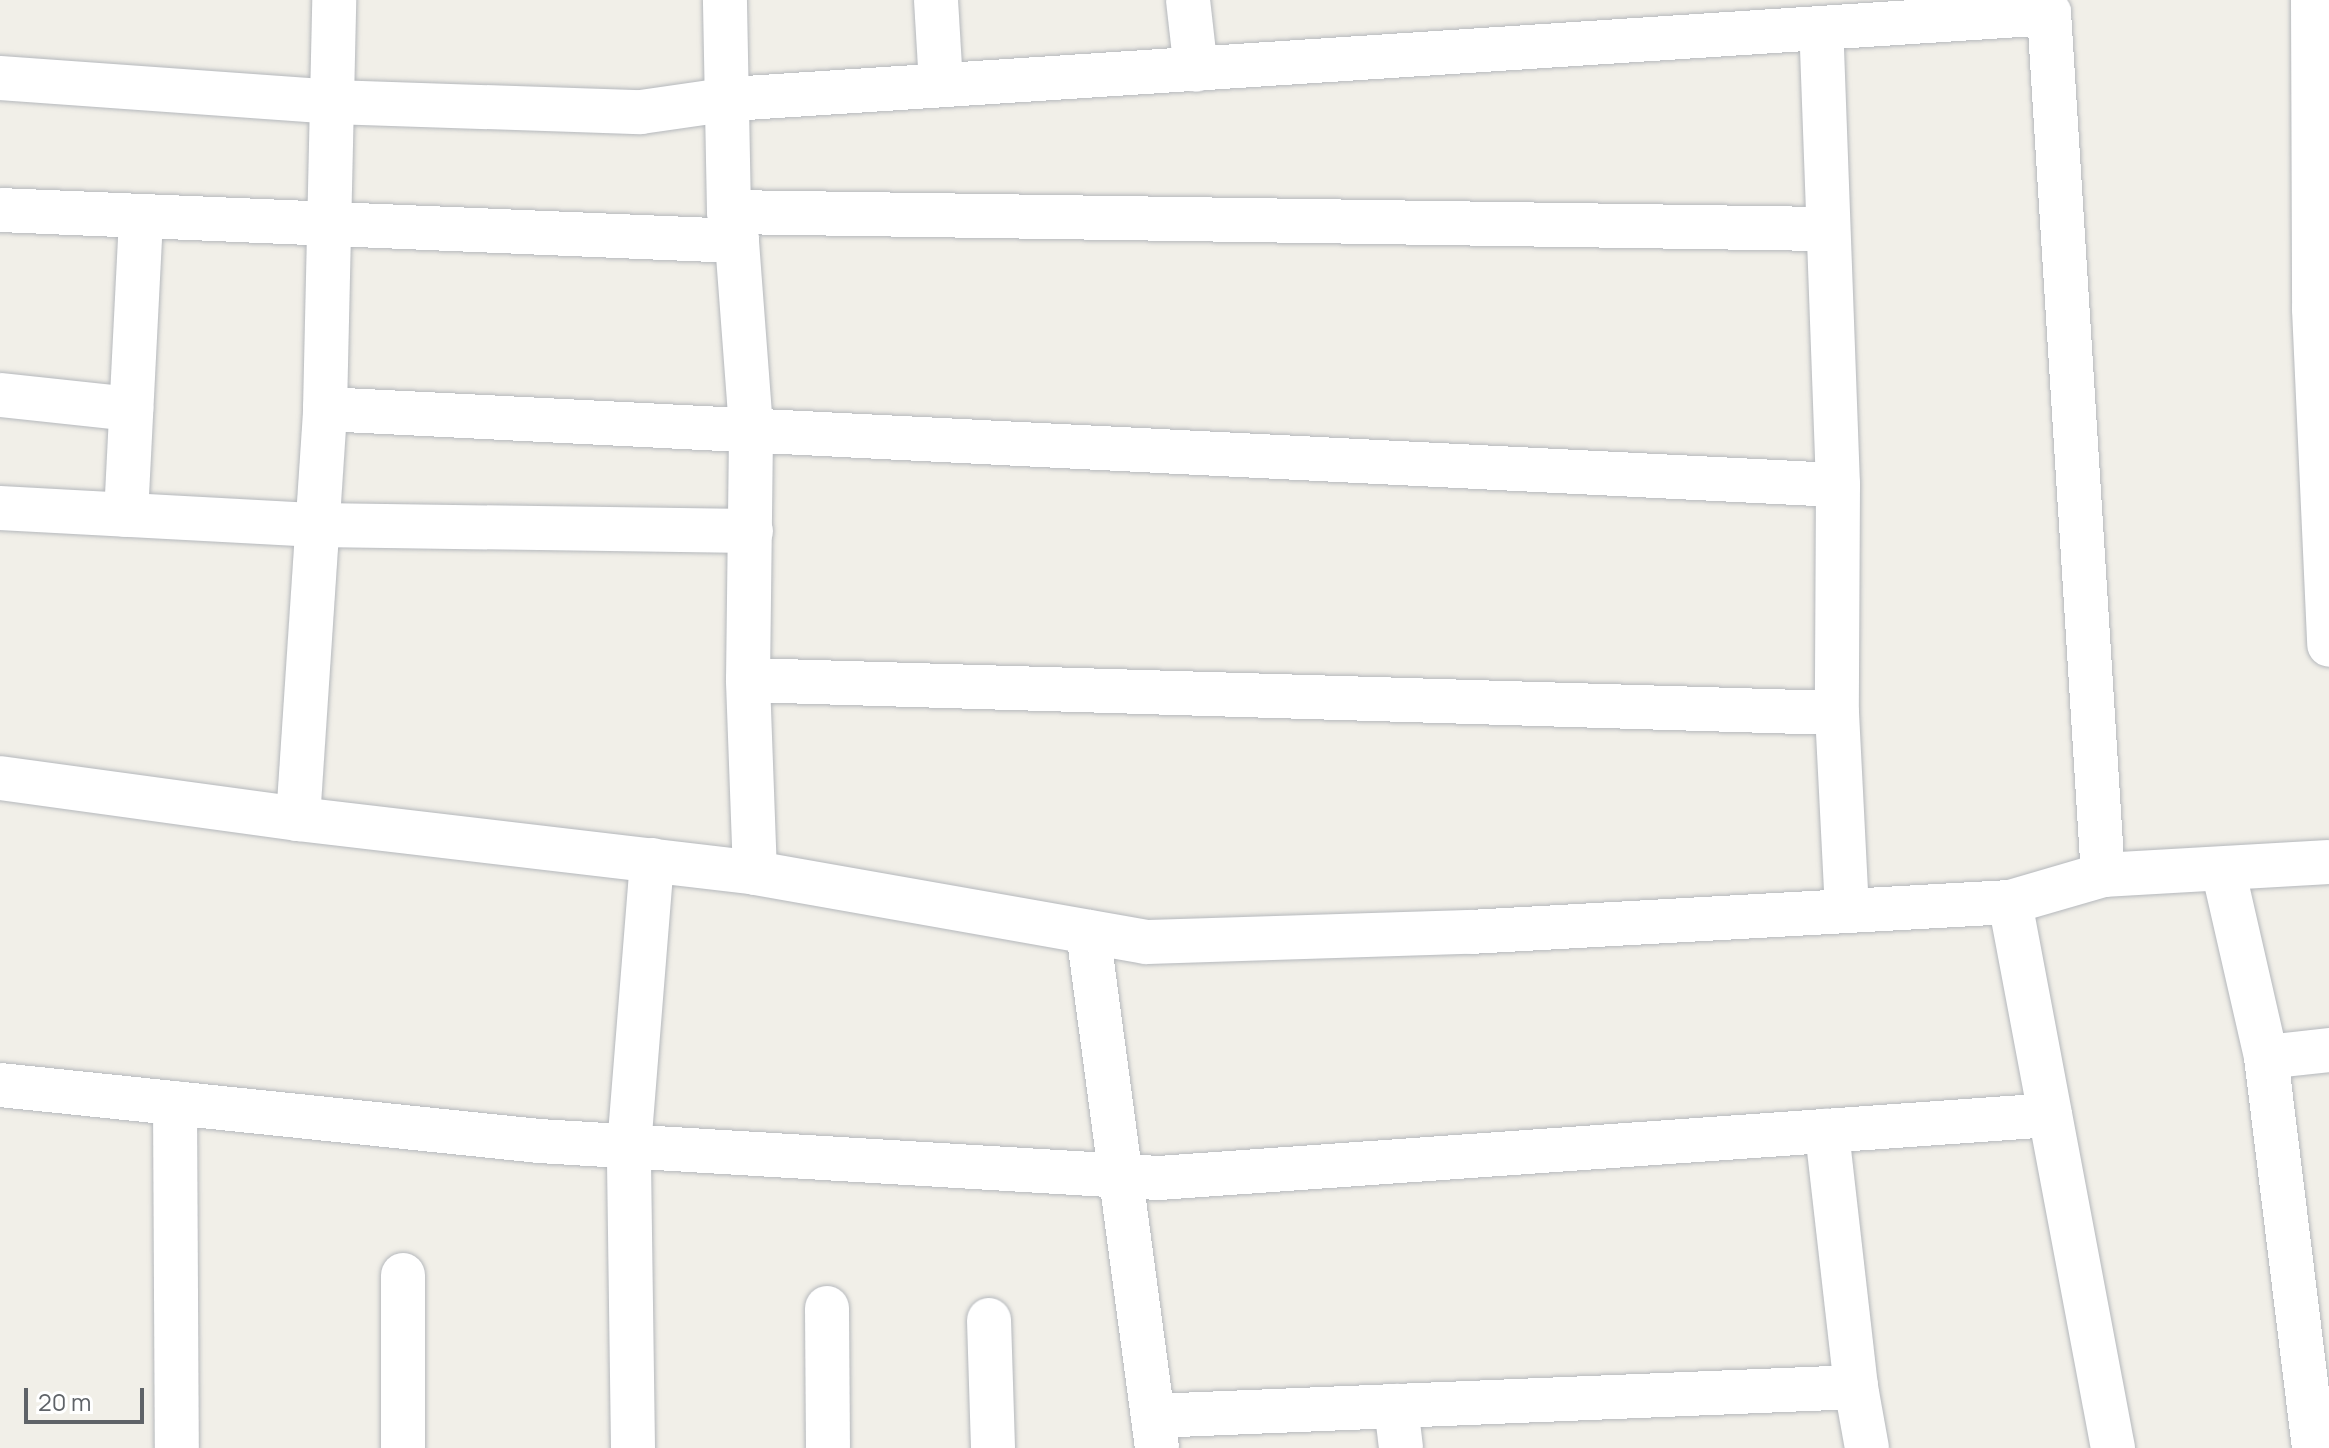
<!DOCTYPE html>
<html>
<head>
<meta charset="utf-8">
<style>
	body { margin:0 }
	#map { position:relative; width:2329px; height:1448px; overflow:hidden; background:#f1efe8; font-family:Manrope,sans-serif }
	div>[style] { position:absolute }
	.roads { filter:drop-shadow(0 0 2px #b5b8bc) drop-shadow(0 0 2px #b5b8bc) }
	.minor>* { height:44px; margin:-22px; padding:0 22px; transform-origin:22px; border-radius:22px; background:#fff }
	span { translate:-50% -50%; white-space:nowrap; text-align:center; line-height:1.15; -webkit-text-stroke:6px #fff; paint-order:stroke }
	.scale { position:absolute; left:24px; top:1388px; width:120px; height:36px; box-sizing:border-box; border:4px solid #5f6368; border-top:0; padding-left:10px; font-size:24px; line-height:28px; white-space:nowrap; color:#5f6368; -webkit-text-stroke:6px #fff; paint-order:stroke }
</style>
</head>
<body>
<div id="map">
	<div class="roads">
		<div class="minor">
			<div style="left:936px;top:0;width:85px;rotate:86.6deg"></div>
			<div style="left:1188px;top:0;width:70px;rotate:83.5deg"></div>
			<div style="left:2313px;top:0;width:309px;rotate:89.8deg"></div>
			<div style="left:2314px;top:309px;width:336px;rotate:87.4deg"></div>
			<div style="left:0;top:78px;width:333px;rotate:4.1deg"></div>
			<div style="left:332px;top:102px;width:309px;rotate:1.9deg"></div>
			<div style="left:641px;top:112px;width:91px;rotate:-8.2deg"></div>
			<div style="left:731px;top:99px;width:1321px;rotate:-3.73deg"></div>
			<div style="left:2049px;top:13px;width:864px;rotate:86.42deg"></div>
			<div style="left:2103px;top:875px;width:97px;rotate:163.8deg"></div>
			<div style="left:2010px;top:902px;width:556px;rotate:79.32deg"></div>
			<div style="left:0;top:210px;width:738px;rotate:2.41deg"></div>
			<div style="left:729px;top:212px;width:1097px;rotate:0.89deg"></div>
			<div style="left:0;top:395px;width:132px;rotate:6.1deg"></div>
			<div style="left:325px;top:409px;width:1515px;rotate:2.88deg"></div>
			<div style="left:1838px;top:485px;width:456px;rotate:-92.1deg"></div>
			<div style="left:1838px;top:485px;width:228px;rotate:90.3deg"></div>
			<div style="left:1837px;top:713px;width:198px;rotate:87.1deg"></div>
			<div style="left:0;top:508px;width:317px;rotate:3.1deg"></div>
			<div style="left:317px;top:525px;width:434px;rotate:0.8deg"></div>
			<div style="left:126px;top:515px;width:297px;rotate:-87.1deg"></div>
			<div style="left:748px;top:680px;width:1089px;rotate:1.74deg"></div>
			<div style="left:0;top:778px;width:301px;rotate:7.8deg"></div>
			<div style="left:298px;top:819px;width:411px;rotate:-86.2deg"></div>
			<div style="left:325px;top:409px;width:409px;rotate:-88.7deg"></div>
			<div style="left:298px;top:819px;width:460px;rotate:6.7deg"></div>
			<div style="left:755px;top:873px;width:193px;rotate:-92.1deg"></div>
			<div style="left:748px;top:680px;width:252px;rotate:-89.3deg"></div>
			<div style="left:751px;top:428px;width:188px;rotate:-94.3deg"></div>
			<div style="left:737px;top:241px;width:30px;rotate:-105deg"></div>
			<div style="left:729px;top:212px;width:212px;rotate:-91.1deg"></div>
			<div style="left:2223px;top:869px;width:193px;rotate:77.1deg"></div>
			<div style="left:2266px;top:1057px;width:63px;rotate:-6.3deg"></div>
			<div style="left:755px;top:873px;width:397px;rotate:10deg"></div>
			<div style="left:1146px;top:942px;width:324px;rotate:-1.8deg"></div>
			<div style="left:1470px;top:932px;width:541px;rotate:-3.18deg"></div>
			<div style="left:2103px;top:875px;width:226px;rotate:-3.3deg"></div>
			<div style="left:1088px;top:932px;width:521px;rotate:82.38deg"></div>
			<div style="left:2266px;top:1057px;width:394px;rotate:83deg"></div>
			<div style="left:0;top:1085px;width:542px;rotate:5.93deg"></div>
			<div style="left:539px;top:1141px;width:621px;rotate:3.42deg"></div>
			<div style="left:1159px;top:1178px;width:893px;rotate:-4.04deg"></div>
			<div style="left:175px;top:1103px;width:345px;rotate:89.7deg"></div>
			<div style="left:403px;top:1275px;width:173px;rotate:90deg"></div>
			<div style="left:827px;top:1308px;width:140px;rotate:89.6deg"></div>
			<div style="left:989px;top:1320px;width:128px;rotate:88.2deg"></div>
			<div style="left:1856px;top:1387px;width:62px;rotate:79.8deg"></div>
			<div style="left:1396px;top:1406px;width:42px;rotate:83.2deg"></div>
			<div style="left:1153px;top:1416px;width:704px;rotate:-2.36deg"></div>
			<div style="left:1856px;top:1387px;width:258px;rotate:-96.5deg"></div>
			<div style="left:633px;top:1448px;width:301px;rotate:-90.8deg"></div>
			<div style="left:629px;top:1147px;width:288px;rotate:-85.4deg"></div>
		</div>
	</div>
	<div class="scale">20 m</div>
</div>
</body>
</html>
